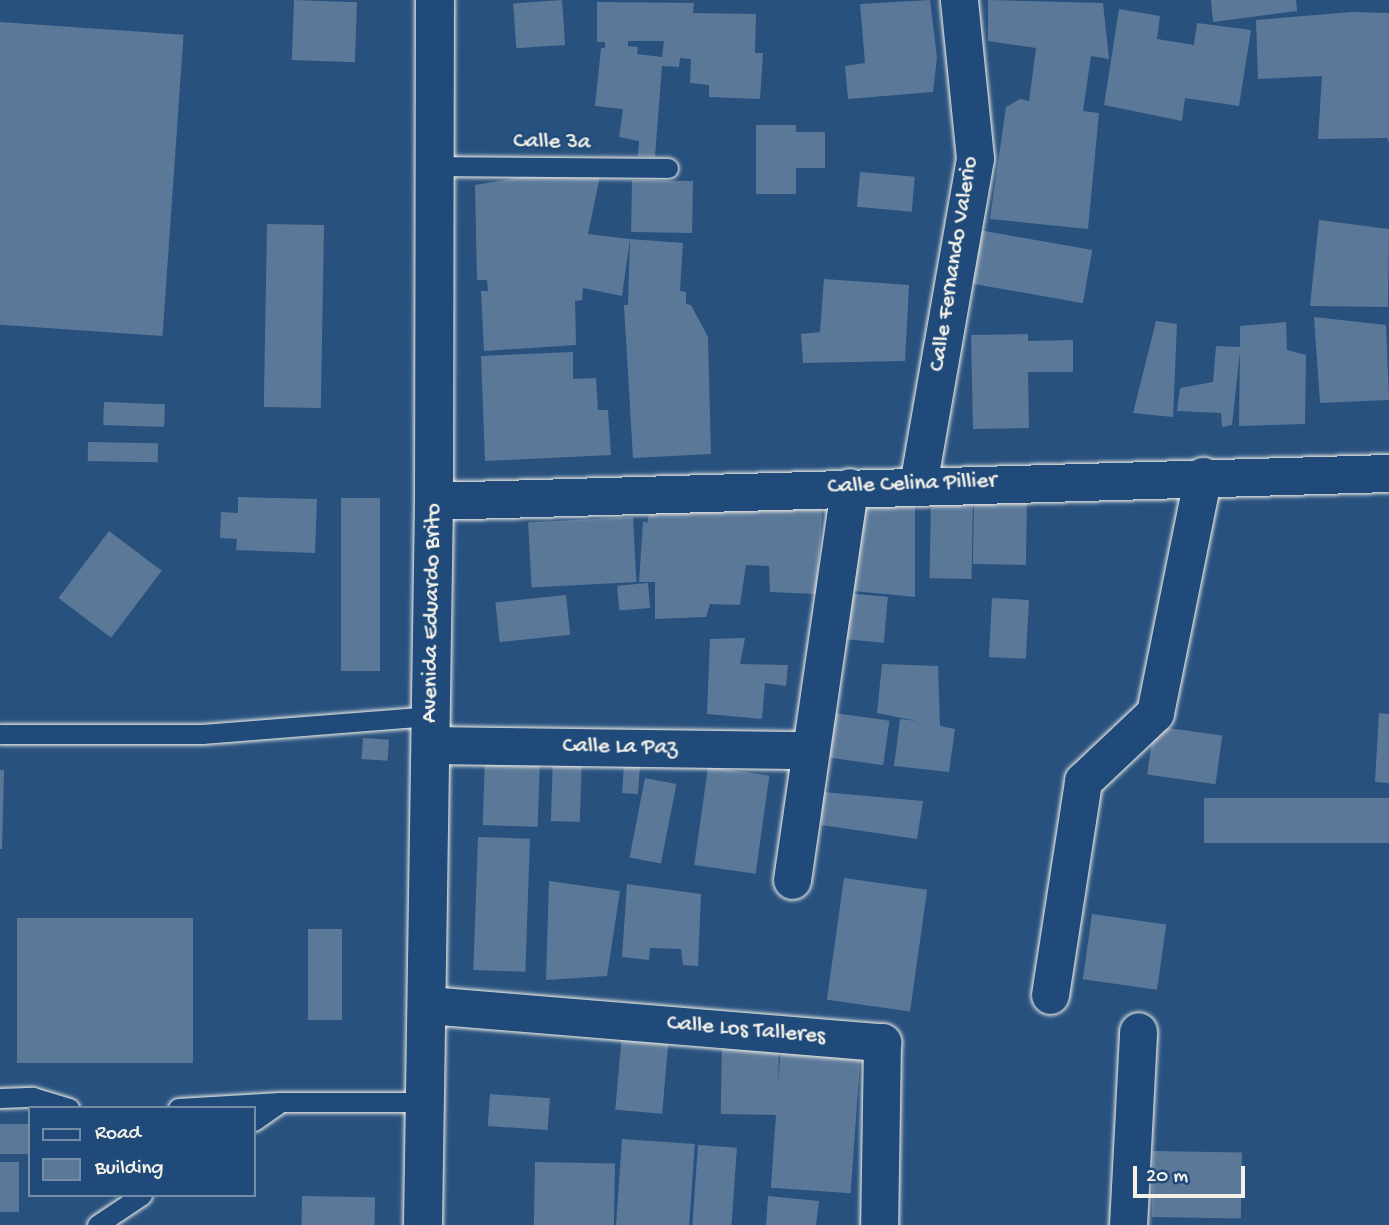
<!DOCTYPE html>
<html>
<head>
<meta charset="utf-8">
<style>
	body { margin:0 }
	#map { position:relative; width:1389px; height:1225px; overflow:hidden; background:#28517e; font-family:"Gochi Hand",sans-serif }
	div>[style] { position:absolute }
	.building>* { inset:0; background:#5b7899; transform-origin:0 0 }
	.roads { filter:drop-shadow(0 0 2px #f4f1e8) drop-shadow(0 0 2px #f4f1e8) }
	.lane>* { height:19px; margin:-9.5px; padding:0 9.5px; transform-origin:9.5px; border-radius:9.5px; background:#1f4a7a }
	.street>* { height:37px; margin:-18.5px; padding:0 18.5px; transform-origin:18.5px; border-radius:18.5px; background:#1f4a7a }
	.secondary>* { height:38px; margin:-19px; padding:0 19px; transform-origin:19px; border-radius:19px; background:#1f4a7a }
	span { translate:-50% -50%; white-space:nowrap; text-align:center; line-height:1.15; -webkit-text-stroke:5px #1f4a7a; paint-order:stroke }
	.street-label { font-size:23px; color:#f4f1e8 }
	.legend { position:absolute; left:28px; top:1106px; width:228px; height:91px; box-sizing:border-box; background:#1f4a7a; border:2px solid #748da6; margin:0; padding:9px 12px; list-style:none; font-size:21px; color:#f4f1e8 }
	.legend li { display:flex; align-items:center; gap:14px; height:35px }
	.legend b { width:35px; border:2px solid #748da6 }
	.scale { position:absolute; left:1133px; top:1166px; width:112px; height:32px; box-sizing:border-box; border:4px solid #f4f1e8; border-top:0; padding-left:9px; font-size:21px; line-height:24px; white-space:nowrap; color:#f4f1e8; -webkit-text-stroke:5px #1f4a7a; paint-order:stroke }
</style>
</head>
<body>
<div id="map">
	<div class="building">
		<div style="left:294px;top:0;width:63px;height:60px;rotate:2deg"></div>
		<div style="left:562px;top:0;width:45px;height:49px;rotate:86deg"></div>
		<div style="clip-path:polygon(930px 0,937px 57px,933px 92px,848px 99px,845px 66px,865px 63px,860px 4px)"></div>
		<div style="clip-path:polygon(988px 0,1103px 3px,1109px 59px,1091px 56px,1083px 111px,1099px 113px,1088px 229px,990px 219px,1006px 107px,1020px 99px,1029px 101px,1036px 48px,988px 41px)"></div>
		<div style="clip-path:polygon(1211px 0,1296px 0,1297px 11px,1213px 22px)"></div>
		<div style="clip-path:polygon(evenodd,597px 2px,694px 3px,693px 13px,756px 14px,755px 53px,763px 53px,760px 99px,709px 97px,709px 85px,690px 83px,691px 59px,680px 58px,679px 67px,662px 66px,655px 157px,638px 156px,639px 141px,619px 137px,623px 109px,595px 106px,601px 48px,605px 48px,605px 42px,597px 42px,597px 2px,628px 41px,664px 41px,662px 57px,637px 54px,638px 47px,628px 46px,628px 41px)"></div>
		<div style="clip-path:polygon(1119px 9px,1160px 16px,1157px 39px,1194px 45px,1197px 23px,1251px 30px,1239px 106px,1185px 98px,1182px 121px,1104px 105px)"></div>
		<div style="clip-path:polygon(1352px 12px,1389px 13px,1389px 143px,1387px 138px,1318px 139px,1322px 76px,1258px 79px,1256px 20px)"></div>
		<div style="left:0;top:22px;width:184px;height:302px;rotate:4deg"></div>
		<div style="clip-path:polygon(756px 125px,796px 125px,796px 132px,825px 132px,825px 168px,796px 168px,796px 194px,756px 194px)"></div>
		<div style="clip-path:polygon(551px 172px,552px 177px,600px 176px,588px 234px,630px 239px,622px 296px,583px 288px,582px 300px,575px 301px,576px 345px,484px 351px,481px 291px,488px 291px,487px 280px,477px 280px,475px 185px)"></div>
		<div style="left:860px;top:172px;width:55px;height:35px;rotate:5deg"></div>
		<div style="left:632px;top:180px;width:61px;height:52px;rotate:1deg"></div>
		<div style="clip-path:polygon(1319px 220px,1389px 229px,1388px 307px,1310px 306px)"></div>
		<div style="left:267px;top:224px;width:57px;height:183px;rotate:1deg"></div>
		<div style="left:979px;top:230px;width:115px;height:54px;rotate:10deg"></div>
		<div style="clip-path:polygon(630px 239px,683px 243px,680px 291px,686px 292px,686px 304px,691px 305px,708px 337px,711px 454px,633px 458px,624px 305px,628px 305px)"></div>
		<div style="clip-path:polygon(824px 279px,909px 285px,905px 361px,803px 363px,801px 334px,820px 332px)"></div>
		<div style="clip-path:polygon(1314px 317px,1386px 325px,1389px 400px,1320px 403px)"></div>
		<div style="clip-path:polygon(1156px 321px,1177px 324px,1173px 417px,1133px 413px)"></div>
		<div style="clip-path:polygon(1286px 322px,1287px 350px,1306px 355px,1305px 424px,1239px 426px,1240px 351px,1232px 425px,1222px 427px,1221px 413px,1177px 411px,1180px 388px,1213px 382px,1216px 346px,1240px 347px,1240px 326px)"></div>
		<div style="clip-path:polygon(1028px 334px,1028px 341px,1073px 340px,1073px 372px,1028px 372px,1029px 428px,973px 429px,971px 335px)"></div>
		<div style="clip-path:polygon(573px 352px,573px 379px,596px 378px,598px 410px,608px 410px,611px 455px,485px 461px,481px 356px)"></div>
		<div style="left:104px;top:402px;width:61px;height:23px;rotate:2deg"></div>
		<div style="left:88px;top:442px;width:70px;height:19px;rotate:1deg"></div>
		<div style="left:973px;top:495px;width:84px;height:42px;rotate:91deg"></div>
		<div style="clip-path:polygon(238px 497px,317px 499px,315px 553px,236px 550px,237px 539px,220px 538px,221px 512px,238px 513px)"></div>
		<div style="left:341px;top:498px;width:39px;height:173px"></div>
		<div style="left:974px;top:500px;width:53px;height:64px;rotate:1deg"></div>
		<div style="clip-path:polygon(915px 501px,915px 597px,843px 590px,853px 502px)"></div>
		<div style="clip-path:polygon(823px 504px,816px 594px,770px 592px,768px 542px,769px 566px,746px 565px,740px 605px,710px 604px,706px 617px,655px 619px,655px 582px,639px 582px,643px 521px,647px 523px,650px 510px)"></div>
		<div style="left:633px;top:517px;width:65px;height:105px;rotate:87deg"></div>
		<div style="left:109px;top:531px;width:66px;height:84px;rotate:37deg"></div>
		<div style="left:648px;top:583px;width:25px;height:31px;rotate:85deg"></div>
		<div style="left:844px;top:593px;width:44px;height:46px;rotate:5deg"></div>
		<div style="left:566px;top:595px;width:40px;height:71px;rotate:84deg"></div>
		<div style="left:992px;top:598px;width:37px;height:59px;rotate:3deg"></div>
		<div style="clip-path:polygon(745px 638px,740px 664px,788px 665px,786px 686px,765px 683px,762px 719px,707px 714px,710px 639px)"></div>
		<div style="clip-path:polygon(882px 664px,938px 666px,940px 726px,955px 729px,949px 772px,894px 766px,900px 719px,917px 721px,877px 713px)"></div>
		<div style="left:835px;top:713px;width:55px;height:45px;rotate:8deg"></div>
		<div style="clip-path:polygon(1379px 713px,1389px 714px,1389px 783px,1375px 782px)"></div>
		<div style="left:1154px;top:726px;width:69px;height:49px;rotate:8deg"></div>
		<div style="left:363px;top:738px;width:26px;height:21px;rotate:4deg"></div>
		<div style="left:553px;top:757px;width:29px;height:64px;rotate:2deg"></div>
		<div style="left:485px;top:758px;width:55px;height:67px;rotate:2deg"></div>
		<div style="left:624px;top:764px;width:16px;height:29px;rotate:4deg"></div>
		<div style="left:708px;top:767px;width:62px;height:99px;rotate:8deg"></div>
		<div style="clip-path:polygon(0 770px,4px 770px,2px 849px,0 849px)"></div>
		<div style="left:645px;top:778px;width:32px;height:81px;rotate:11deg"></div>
		<div style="clip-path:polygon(823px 792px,923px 801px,917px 839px,821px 825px)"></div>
		<div style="left:1204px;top:798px;width:185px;height:45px"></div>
		<div style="left:478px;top:837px;width:52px;height:133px;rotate:2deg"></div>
		<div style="left:844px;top:878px;width:84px;height:123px;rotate:8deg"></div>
		<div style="clip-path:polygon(549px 881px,620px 891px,607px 976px,546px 980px)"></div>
		<div style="clip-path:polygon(627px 884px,701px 894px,698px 966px,683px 965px,681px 949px,650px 948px,649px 960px,622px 957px)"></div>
		<div style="left:1092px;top:914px;width:75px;height:66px;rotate:8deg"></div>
		<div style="left:17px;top:918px;width:176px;height:145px"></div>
		<div style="left:308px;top:929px;width:34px;height:91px"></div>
		<div style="left:622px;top:1033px;width:47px;height:77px;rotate:5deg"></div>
		<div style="left:722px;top:1039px;width:57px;height:75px;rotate:1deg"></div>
		<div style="left:781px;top:1043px;width:80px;height:145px;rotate:4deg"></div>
		<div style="left:490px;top:1094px;width:60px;height:32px;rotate:4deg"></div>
		<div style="left:30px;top:1124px;width:30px;height:30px;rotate:90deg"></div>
		<div style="left:622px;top:1139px;width:73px;height:86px;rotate:4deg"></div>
		<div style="left:698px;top:1145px;width:39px;height:80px;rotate:4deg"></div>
		<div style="left:1153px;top:1151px;width:89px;height:66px;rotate:1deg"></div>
		<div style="left:0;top:1162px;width:19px;height:50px"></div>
		<div style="left:535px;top:1162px;width:80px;height:63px;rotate:1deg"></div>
		<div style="left:302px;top:1196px;width:73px;height:29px;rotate:1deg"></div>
		<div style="clip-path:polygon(768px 1196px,819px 1201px,816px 1225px,766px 1225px)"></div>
	</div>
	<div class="roads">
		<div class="lane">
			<div style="left:435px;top:166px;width:233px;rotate:0.5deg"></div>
			<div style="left:0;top:734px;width:202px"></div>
			<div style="left:202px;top:734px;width:231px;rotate:-4.5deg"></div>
			<div style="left:0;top:1098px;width:33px;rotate:-2deg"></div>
			<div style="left:33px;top:1097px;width:38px;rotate:17deg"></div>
			<div style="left:178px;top:1108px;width:102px;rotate:-3.4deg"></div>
			<div style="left:254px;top:1121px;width:33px;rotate:-35deg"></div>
			<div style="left:281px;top:1102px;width:145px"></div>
			<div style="left:97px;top:1225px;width:54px;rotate:-33.7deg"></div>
		</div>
		<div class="street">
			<div style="left:918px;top:485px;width:332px;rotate:-80.1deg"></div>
			<div style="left:975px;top:158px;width:159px;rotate:-95.8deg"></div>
			<div style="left:434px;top:501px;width:955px;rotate:-1.68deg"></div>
			<div style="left:431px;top:745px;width:378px;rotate:0.8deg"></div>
			<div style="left:792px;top:880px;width:397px;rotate:-81.7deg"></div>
			<div style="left:1050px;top:995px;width:217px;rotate:-81.2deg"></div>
			<div style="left:1083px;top:781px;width:99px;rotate:-43.4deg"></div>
			<div style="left:1155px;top:713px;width:242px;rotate:-78.6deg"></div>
			<div style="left:428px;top:1005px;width:456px;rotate:4.7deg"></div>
			<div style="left:882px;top:1042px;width:183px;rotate:90.9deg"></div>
			<div style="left:1128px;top:1225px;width:194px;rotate:-87deg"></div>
		</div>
		<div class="secondary">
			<div style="left:423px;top:1225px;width:724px;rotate:-89.13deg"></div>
			<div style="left:434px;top:501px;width:501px;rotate:-89.89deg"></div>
		</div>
	</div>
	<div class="street-label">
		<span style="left:552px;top:143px;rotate:1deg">Calle 3a</span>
		<span style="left:955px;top:264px;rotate:-81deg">Calle Fernando Valerio</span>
		<span style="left:912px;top:485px;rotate:-2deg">Calle Celina Pillier</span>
		<span style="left:433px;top:613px;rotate:-89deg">Avenida Eduardo Brito</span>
		<span style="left:620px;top:748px;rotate:1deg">Calle La Paz</span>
		<span style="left:746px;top:1031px;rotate:5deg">Calle Los Talleres</span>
	</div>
	<ul class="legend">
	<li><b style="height:9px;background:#1f4a7a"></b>Road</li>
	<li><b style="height:19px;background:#5b7899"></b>Building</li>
	</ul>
	<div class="scale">20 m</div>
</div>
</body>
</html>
